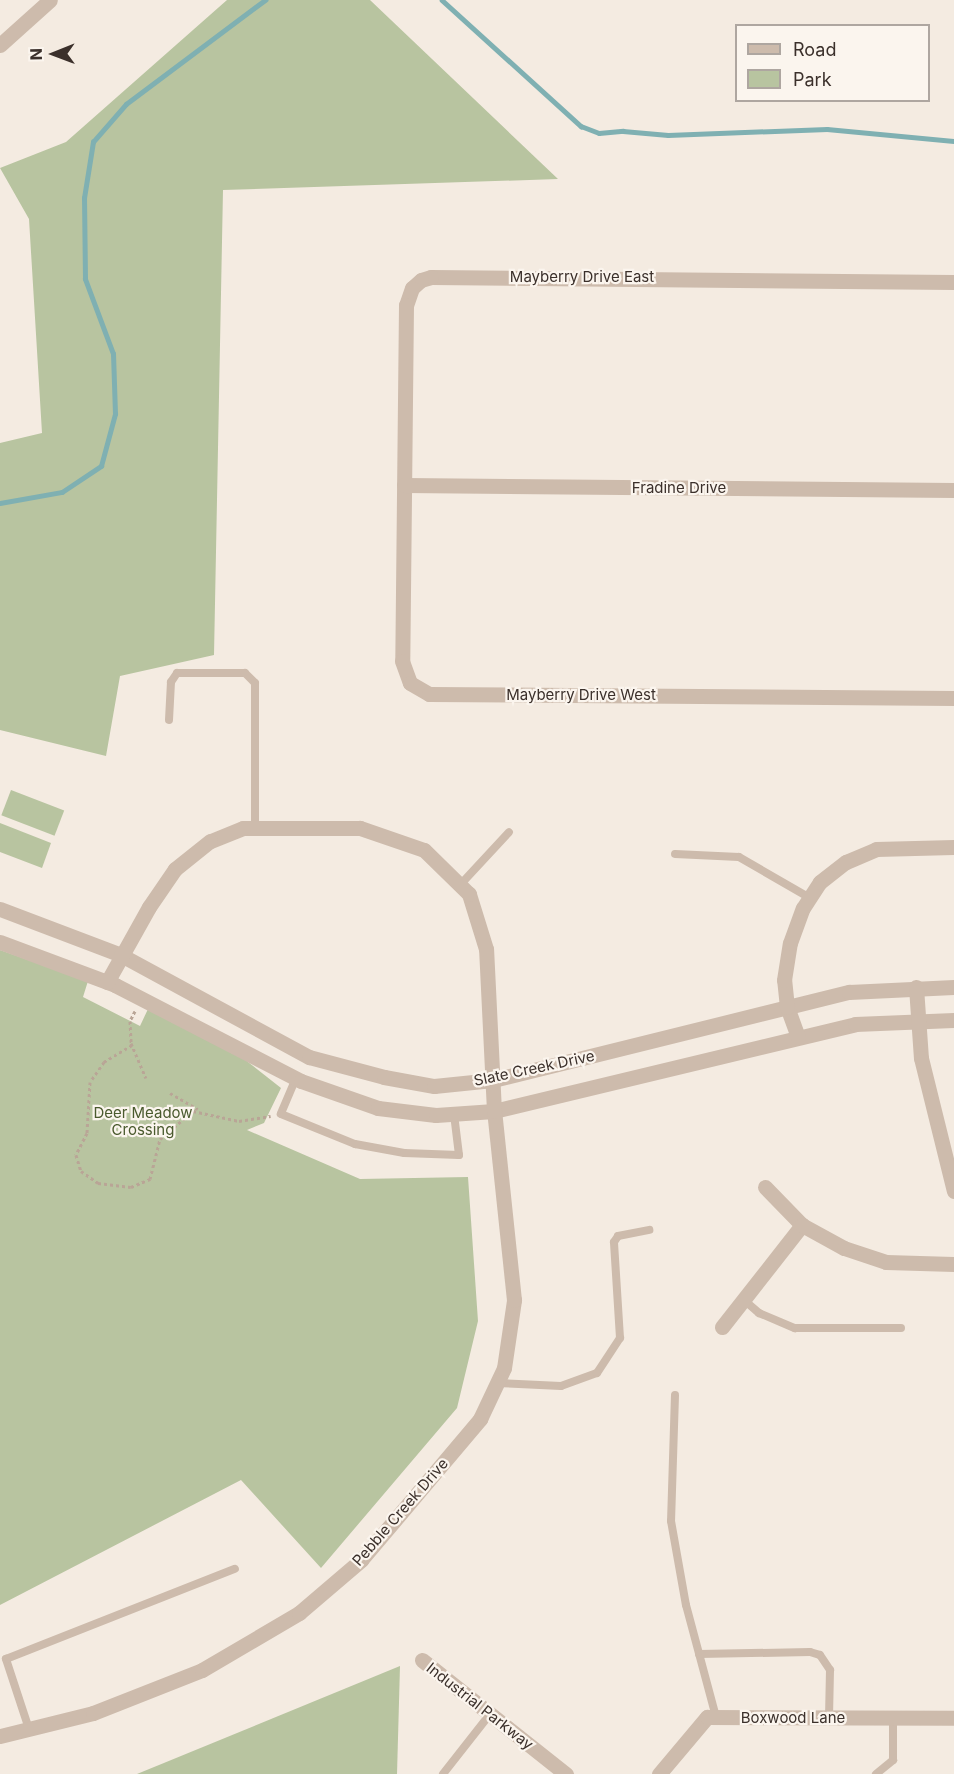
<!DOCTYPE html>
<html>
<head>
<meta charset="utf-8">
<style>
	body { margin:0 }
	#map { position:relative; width:954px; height:1774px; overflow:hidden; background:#f4ebe1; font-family:Inter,sans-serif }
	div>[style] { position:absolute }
	.green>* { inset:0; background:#b8c4a0; transform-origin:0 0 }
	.stream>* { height:4.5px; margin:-2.25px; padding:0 2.25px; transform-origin:2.25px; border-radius:2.25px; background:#7fb0b2 }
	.path>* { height:3px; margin-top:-1.5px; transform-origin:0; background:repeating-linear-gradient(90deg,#b9a596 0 3px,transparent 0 6px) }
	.service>* { height:8px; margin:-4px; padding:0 4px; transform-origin:4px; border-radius:4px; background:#cdbbac }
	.minor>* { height:15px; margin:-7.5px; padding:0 7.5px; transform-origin:7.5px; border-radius:7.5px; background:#cdbbac }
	span { translate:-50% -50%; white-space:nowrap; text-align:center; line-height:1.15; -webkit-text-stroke:4.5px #fbf5ee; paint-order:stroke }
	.street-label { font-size:15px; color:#3b302b }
	.park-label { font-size:15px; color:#4a5a2e }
	.legend { position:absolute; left:735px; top:24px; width:195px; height:78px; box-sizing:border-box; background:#fbf5ee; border:2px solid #aea6a0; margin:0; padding:8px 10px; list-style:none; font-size:18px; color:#3b302b }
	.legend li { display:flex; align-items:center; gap:12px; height:30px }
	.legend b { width:30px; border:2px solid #aea6a0 }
	.north { position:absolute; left:24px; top:24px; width:60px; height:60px; -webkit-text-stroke:4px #fbf5ee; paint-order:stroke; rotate:269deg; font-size:16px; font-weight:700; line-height:24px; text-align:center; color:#3b302b }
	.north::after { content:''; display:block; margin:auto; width:21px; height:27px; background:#3b302b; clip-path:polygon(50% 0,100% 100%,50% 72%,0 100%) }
</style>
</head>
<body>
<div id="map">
	<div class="green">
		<div style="clip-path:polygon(227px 0,370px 0,558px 179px,223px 190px,214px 655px,120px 676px,106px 756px,0 730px,0 443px,42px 433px,29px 219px,0 168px,66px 142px)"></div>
		<div style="left:11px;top:790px;width:57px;height:27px;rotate:21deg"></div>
		<div style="clip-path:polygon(0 823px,51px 843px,42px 868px,0 852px)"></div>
		<div style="clip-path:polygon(0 950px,88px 981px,83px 997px,140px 1026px,148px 1009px,239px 1055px,281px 1088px,264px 1123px,247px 1130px,360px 1179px,468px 1177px,478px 1321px,457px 1408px,321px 1568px,241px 1480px,0 1605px)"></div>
		<div style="clip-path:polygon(400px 1666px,397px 1774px,137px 1774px)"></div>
	</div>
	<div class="stream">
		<div style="left:442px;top:0;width:188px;rotate:42.2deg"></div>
		<div style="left:581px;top:126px;width:19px;rotate:21deg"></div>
		<div style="left:599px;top:133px;width:24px;rotate:-5deg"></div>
		<div style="left:623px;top:131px;width:45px;rotate:5.1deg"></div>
		<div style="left:668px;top:135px;width:159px;rotate:-2.2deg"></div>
		<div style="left:827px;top:129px;width:128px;rotate:5.4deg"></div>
		<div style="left:0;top:503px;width:63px;rotate:-10.1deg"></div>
		<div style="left:62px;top:492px;width:47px;rotate:-33.7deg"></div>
		<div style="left:101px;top:466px;width:54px;rotate:-74.9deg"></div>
		<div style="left:115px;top:414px;width:60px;rotate:-91.9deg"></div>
		<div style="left:113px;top:354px;width:80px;rotate:-110.5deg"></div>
		<div style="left:85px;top:279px;width:81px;rotate:-90.7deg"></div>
		<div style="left:84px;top:198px;width:57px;rotate:-80.9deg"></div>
		<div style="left:93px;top:142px;width:50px;rotate:-49deg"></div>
		<div style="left:126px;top:104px;width:174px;rotate:-36.8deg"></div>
	</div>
	<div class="path">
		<div style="left:135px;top:1011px;width:11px;rotate:117deg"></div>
		<div style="left:130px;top:1021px;width:22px;rotate:87deg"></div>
		<div style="left:131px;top:1043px;width:38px;rotate:67deg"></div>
		<div style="left:132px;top:1045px;width:33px;rotate:149deg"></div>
		<div style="left:104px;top:1062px;width:24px;rotate:125deg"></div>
		<div style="left:90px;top:1082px;width:51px;rotate:93.4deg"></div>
		<div style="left:87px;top:1133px;width:25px;rotate:117deg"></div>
		<div style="left:76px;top:1155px;width:17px;rotate:73deg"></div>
		<div style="left:81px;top:1171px;width:21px;rotate:35deg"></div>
		<div style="left:98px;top:1183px;width:33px;rotate:7deg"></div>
		<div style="left:131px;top:1187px;width:21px;rotate:-23deg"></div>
		<div style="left:150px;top:1179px;width:41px;rotate:-76deg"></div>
		<div style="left:160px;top:1139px;width:43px;rotate:-40.3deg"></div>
		<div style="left:193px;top:1111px;width:47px;rotate:12.3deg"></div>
		<div style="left:239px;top:1121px;width:32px;rotate:-9deg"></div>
		<div style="left:170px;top:1093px;width:32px;rotate:30deg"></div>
	</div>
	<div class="service">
		<div style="left:169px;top:720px;width:38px;rotate:-87deg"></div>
		<div style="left:171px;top:682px;width:11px;rotate:-56deg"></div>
		<div style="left:177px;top:673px;width:68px"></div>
		<div style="left:245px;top:673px;width:14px;rotate:45deg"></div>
		<div style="left:255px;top:683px;width:145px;rotate:90deg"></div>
		<div style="left:675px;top:854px;width:64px;rotate:2.7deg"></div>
		<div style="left:739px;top:857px;width:82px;rotate:30deg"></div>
		<div style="left:460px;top:885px;width:72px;rotate:-47.2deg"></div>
		<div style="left:296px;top:1078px;width:39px;rotate:113deg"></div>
		<div style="left:281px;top:1114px;width:80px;rotate:22.1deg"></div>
		<div style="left:355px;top:1144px;width:50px;rotate:10.4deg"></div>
		<div style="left:404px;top:1153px;width:55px;rotate:2.1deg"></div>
		<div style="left:459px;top:1155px;width:41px;rotate:-97deg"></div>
		<div style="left:744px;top:1300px;width:20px;rotate:41deg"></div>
		<div style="left:759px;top:1313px;width:39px;rotate:23deg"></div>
		<div style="left:795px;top:1328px;width:106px"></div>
		<div style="left:497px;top:1383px;width:64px;rotate:2.7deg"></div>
		<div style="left:561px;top:1386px;width:38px;rotate:-20deg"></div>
		<div style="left:597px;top:1373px;width:42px;rotate:-56.7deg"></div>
		<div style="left:620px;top:1338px;width:96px;rotate:-93.6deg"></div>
		<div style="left:614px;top:1242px;width:7px;rotate:-56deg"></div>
		<div style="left:618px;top:1236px;width:32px;rotate:-11deg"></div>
		<div style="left:675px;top:1395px;width:126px;rotate:91.8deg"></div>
		<div style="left:671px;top:1521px;width:85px;rotate:79.9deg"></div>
		<div style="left:686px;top:1605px;width:116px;rotate:75deg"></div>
		<div style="left:699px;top:1654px;width:111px;rotate:-1deg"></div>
		<div style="left:810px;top:1652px;width:10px;rotate:17deg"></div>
		<div style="left:820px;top:1655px;width:18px;rotate:56deg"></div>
		<div style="left:830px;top:1670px;width:48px;rotate:91.2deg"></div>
		<div style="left:29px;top:1729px;width:74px;rotate:-108.2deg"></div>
		<div style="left:6px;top:1659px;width:246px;rotate:-21.5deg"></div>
		<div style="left:443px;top:1774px;width:76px;rotate:-51.9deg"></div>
		<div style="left:876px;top:1774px;width:22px;rotate:-39deg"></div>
		<div style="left:893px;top:1760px;width:42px;rotate:-90deg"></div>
	</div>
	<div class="minor">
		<div style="left:0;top:45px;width:67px;rotate:-42deg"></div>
		<div style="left:954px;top:282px;width:523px;rotate:-179.45deg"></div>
		<div style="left:431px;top:277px;width:10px;rotate:163deg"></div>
		<div style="left:421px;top:280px;width:12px;rotate:138deg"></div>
		<div style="left:412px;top:288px;width:18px;rotate:109deg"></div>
		<div style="left:406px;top:305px;width:356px;rotate:90.6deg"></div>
		<div style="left:402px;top:661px;width:23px;rotate:70deg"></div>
		<div style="left:410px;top:683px;width:22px;rotate:30deg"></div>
		<div style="left:429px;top:694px;width:525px;rotate:0.44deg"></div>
		<div style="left:404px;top:485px;width:550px;rotate:0.52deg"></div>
		<div style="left:0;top:909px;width:129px;rotate:20.8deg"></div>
		<div style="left:121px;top:955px;width:214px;rotate:28.5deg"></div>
		<div style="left:309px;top:1057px;width:78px;rotate:14.9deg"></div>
		<div style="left:384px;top:1077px;width:51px;rotate:10.2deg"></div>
		<div style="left:434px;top:1086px;width:59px;rotate:-5.8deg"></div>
		<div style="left:493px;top:1080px;width:367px;rotate:-13.9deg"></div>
		<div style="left:849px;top:992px;width:105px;rotate:-2.7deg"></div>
		<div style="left:0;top:942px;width:123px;rotate:20.5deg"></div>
		<div style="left:115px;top:985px;width:209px;rotate:27.3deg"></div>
		<div style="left:301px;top:1081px;width:82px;rotate:19.3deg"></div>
		<div style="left:378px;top:1108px;width:58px;rotate:6.9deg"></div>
		<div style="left:436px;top:1115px;width:58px;rotate:-3.9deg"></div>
		<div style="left:494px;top:1111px;width:371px;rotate:-13.5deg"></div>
		<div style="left:855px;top:1024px;width:99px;rotate:-2.3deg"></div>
		<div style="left:916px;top:987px;width:71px;rotate:86deg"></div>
		<div style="left:921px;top:1058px;width:137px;rotate:76.1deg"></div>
		<div style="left:798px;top:1037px;width:32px;rotate:-110deg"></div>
		<div style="left:787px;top:1007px;width:27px;rotate:-96deg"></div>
		<div style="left:784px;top:980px;width:37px;rotate:-81deg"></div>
		<div style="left:790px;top:943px;width:37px;rotate:-70deg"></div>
		<div style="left:803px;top:908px;width:31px;rotate:-57deg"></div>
		<div style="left:820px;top:882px;width:33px;rotate:-38deg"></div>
		<div style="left:846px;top:862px;width:33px;rotate:-23deg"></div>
		<div style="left:876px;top:849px;width:78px;rotate:-1.5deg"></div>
		<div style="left:765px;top:1187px;width:53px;rotate:45.8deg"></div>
		<div style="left:722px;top:1327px;width:130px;rotate:-51.9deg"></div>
		<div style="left:802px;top:1225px;width:48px;rotate:28.7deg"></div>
		<div style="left:844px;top:1248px;width:44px;rotate:18.4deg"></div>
		<div style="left:886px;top:1262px;width:68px;rotate:1.7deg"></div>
		<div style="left:422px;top:1660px;width:184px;rotate:38.4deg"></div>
		<div style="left:0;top:1736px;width:96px;rotate:-13.9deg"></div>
		<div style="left:93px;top:1713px;width:117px;rotate:-21.5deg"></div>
		<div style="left:202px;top:1670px;width:113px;rotate:-30.4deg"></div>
		<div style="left:299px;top:1613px;width:82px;rotate:-40.5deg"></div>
		<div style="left:361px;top:1560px;width:185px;rotate:-49.8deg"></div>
		<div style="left:480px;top:1419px;width:56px;rotate:-64.8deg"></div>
		<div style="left:504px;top:1368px;width:69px;rotate:-81.6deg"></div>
		<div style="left:514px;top:1300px;width:190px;rotate:-96deg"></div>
		<div style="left:494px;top:1111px;width:162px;rotate:-92.8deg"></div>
		<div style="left:486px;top:949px;width:58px;rotate:-107.2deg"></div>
		<div style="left:469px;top:894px;width:63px;rotate:-135.6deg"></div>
		<div style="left:424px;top:850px;width:68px;rotate:-161deg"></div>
		<div style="left:360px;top:828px;width:117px;rotate:180deg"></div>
		<div style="left:243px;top:828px;width:35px;rotate:158deg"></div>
		<div style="left:210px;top:841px;width:45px;rotate:141.3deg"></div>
		<div style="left:175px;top:869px;width:46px;rotate:124.4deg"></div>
		<div style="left:149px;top:907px;width:86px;rotate:119.2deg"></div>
		<div style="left:659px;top:1774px;width:75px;rotate:-49.9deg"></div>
		<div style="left:707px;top:1717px;width:247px;rotate:0.2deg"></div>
	</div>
	<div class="street-label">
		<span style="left:582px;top:277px">Mayberry Drive East</span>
		<span style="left:679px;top:488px">Fradine Drive</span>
		<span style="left:581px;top:695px">Mayberry Drive West</span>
		<span style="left:534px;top:1068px;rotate:-12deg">Slate Creek Drive</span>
		<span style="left:400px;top:1512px;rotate:-49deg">Pebble Creek Drive</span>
		<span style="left:480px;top:1706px;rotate:38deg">Industrial Parkway</span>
		<span style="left:793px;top:1718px">Boxwood Lane</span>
	</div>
	<div class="park-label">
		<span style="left:143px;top:1121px">Deer Meadow<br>Crossing</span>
	</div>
	<ul class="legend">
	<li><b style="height:8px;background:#cdbbac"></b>Road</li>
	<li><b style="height:16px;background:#b8c4a0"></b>Park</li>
	</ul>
	<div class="north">N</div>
</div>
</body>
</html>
